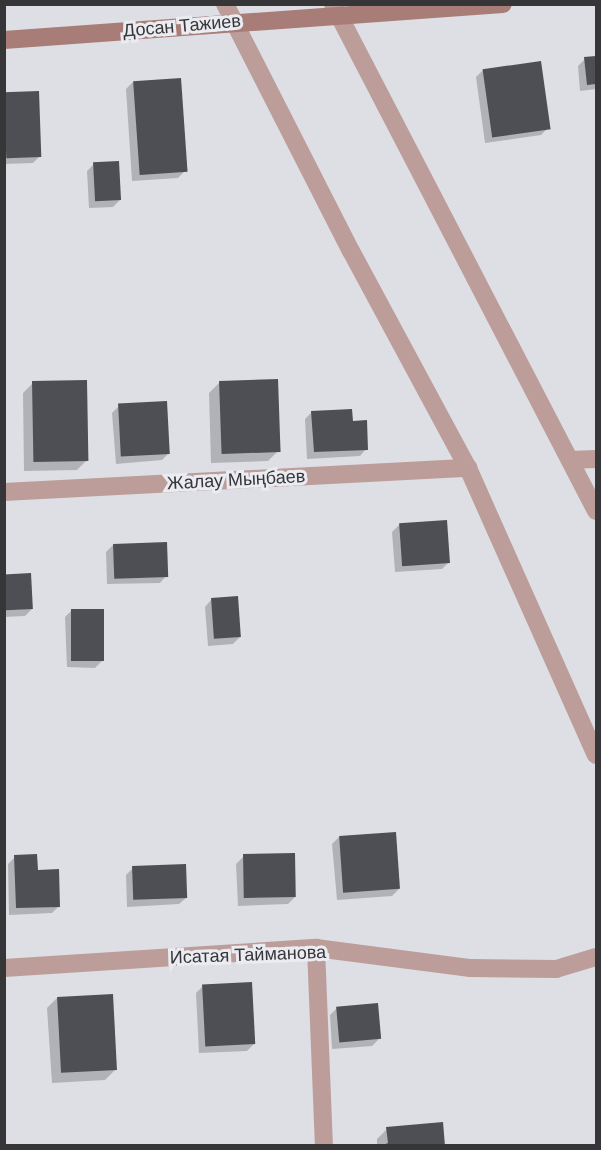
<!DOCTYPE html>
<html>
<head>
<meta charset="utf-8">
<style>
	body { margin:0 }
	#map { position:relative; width:601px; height:1150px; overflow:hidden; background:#dddfe4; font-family:Helvetica,sans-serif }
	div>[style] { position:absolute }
	.shadow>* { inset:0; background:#0003 }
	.building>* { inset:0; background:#4e4f54; transform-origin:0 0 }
	.street>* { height:18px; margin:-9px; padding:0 9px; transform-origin:9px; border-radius:9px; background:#bc9d99 }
	.secondary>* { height:18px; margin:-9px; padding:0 9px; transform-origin:9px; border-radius:9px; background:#a97d77 }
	span { translate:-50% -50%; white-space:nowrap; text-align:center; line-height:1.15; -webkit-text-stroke:6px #ebecf2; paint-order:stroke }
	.street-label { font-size:18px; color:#363638 }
	.frame { position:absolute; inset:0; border:6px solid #363638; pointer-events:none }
</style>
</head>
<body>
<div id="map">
	<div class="shadow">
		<div style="clip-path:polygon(596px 57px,596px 89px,580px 91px,578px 66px,585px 59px)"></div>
		<div style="clip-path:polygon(483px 70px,548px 128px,541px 135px,485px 143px,476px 77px)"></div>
		<div style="clip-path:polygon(133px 82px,185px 171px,178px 178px,132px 181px,126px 89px)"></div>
		<div style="clip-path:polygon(4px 94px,40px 156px,33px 163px,4px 164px)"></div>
		<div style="clip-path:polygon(94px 164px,120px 200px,113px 207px,89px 208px,87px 171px)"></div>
		<div style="clip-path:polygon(33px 383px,87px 460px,77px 470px,24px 471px,23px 393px)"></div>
		<div style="clip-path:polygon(219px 383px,278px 451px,268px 461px,211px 463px,209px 393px)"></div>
		<div style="clip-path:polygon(119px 406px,169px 453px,162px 460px,116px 464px,112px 413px)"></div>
		<div style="clip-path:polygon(312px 412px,351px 423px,366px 449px,360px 456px,307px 459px,305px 419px)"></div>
		<div style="clip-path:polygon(399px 525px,449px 562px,442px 569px,395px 572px,392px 532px)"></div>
		<div style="clip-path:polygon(113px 545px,166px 576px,160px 583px,107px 584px,106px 552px)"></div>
		<div style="clip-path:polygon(4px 576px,32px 609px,25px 616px,4px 617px)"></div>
		<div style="clip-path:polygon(211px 600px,240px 637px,233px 644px,208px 646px,205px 607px)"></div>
		<div style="clip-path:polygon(72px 610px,102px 661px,95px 668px,67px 667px,65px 617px)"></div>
		<div style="clip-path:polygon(339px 837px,399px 889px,392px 896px,337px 900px,332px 844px)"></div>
		<div style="clip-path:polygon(15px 857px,36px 872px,59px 906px,52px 913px,9px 915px,8px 864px)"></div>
		<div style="clip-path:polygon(243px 857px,295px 897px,288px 904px,238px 906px,236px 864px)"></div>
		<div style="clip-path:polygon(133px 868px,186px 898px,179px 904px,127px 907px,126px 875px)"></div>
		<div style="clip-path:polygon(203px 986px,254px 1044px,247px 1051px,199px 1053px,196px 993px)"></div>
		<div style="clip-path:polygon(57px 998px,115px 1070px,105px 1080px,52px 1083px,47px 1008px)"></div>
		<div style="clip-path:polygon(337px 1008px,379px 1039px,372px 1046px,332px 1049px,330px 1015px)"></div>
		<div style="clip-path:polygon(387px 1129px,443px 1146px,377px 1146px,377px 1139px)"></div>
	</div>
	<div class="building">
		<div style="clip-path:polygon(596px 56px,596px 84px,587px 85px,584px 57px)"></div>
		<div style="left:541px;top:61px;width:69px;height:59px;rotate:82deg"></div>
		<div style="left:181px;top:78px;width:94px;height:48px;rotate:86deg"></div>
		<div style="left:39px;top:91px;width:66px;height:35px;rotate:88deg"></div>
		<div style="left:119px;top:161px;width:39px;height:26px;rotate:87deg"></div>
		<div style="left:278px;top:379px;width:73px;height:59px;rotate:88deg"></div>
		<div style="left:87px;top:380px;width:81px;height:55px;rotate:89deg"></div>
		<div style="left:167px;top:401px;width:53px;height:49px;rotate:87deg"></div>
		<div style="clip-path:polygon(352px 409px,353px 421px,367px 420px,368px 450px,314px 452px,311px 411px)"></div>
		<div style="left:447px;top:520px;width:43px;height:48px;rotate:86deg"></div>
		<div style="left:167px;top:542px;width:35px;height:54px;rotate:88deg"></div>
		<div style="left:31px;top:573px;width:36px;height:27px;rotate:87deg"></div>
		<div style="left:238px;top:596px;width:41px;height:27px;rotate:86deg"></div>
		<div style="left:71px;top:609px;width:33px;height:52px"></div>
		<div style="left:396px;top:832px;width:57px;height:57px;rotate:86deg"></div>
		<div style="left:295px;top:853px;width:44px;height:52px;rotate:89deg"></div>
		<div style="clip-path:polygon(37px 854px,38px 870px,59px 869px,60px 907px,16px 908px,14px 855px)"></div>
		<div style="left:186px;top:864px;width:34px;height:54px;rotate:88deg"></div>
		<div style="left:252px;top:982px;width:62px;height:50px;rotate:87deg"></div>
		<div style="left:113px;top:994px;width:76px;height:56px;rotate:87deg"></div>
		<div style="left:378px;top:1003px;width:36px;height:42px;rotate:85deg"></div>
		<div style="clip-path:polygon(443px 1122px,445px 1146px,381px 1146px,388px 1143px,386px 1127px)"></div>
	</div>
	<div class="street">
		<div style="left:225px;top:4px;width:277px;rotate:63deg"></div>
		<div style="left:351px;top:251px;width:247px;rotate:61.7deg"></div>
		<div style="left:468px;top:468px;width:314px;rotate:66deg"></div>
		<div style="left:333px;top:4px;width:571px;rotate:62.58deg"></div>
		<div style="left:570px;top:460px;width:26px;rotate:-2deg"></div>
		<div style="left:4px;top:492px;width:465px;rotate:-3deg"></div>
		<div style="left:316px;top:948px;width:198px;rotate:87.7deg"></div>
		<div style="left:4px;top:968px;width:313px;rotate:-3.7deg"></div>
		<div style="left:316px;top:948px;width:156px;rotate:7.4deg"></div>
		<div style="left:471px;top:968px;width:85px;rotate:0.7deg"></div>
		<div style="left:556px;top:969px;width:42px;rotate:-16.7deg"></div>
	</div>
	<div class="secondary">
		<div style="left:4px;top:40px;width:500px;rotate:-4.13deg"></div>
	</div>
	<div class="street-label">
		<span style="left:182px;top:26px;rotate:-5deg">Досан Тажиев</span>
		<span style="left:236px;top:480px;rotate:-3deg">Жалау Мыңбаев</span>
		<span style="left:248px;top:955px;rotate:-2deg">Исатая Тайманова</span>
	</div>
	<div class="frame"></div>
</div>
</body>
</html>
